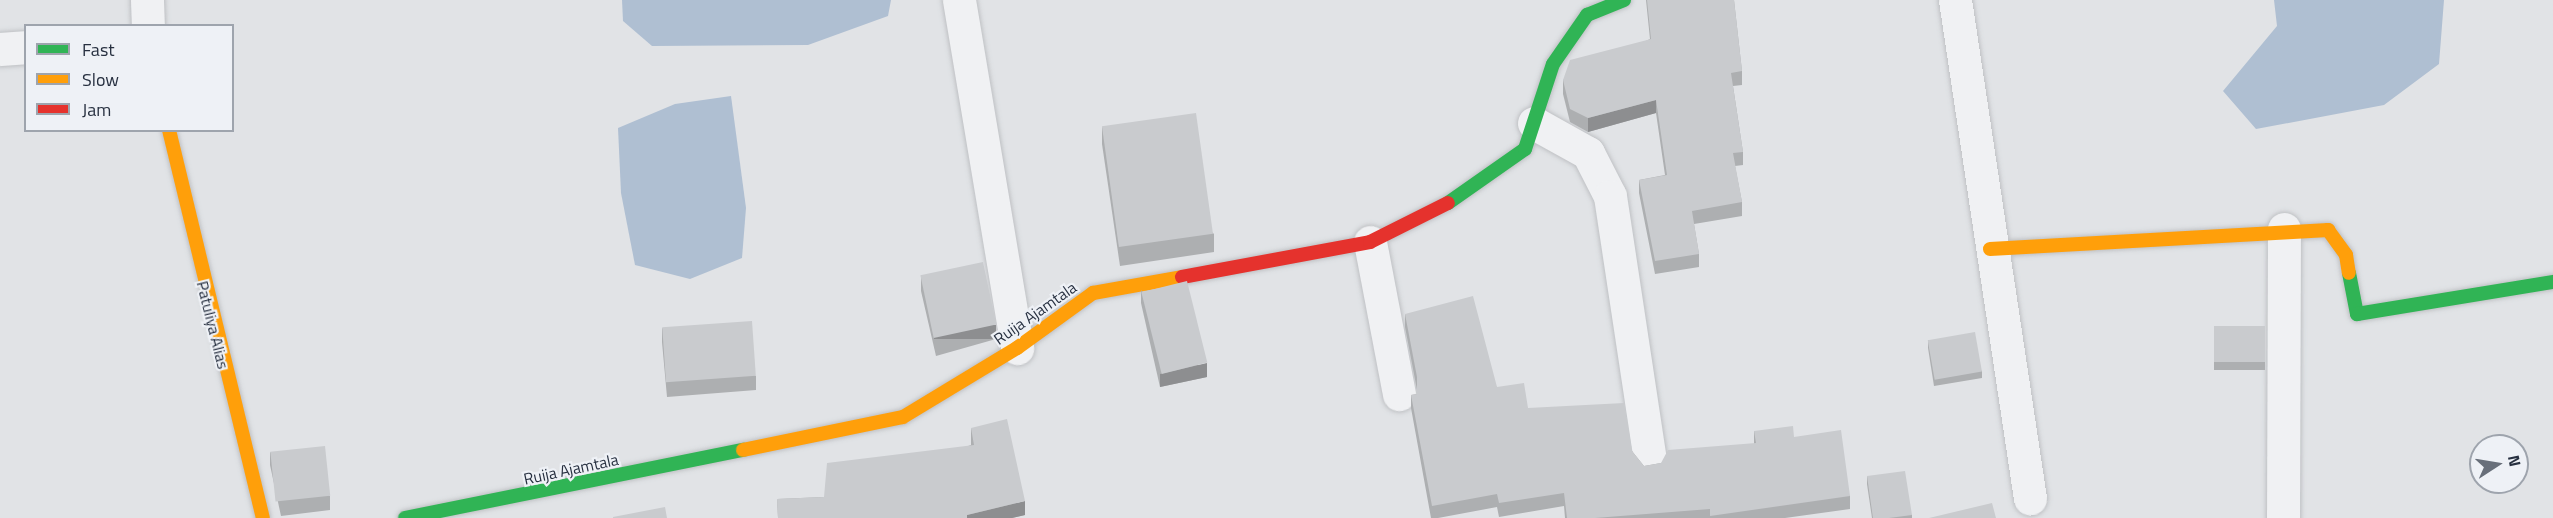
<!DOCTYPE html>
<html>
<head>
<meta charset="utf-8">
<style>
	body { margin:0 }
	#map { position:relative; width:2553px; height:518px; overflow:hidden; background:#e1e3e6; font-family:"Titillium Web",sans-serif }
	div>[style] { position:absolute }
	.water>* { inset:0; background:#afbfd2 }
	.roads { filter:drop-shadow(0 0 2px #bfc1c4) drop-shadow(0 0 2px #bfc1c4) }
	.street>* { height:33px; margin:-16.5px; padding:0 16.5px; transform-origin:16.5px; border-radius:16.5px; background:#f0f1f3 }
	.fast>* { height:14px; margin:-7px; padding:0 7px; transform-origin:7px; border-radius:7px; background:#30b455 }
	.slow>* { height:14px; margin:-7px; padding:0 7px; transform-origin:7px; border-radius:7px; background:#ff9f0a }
	.jam>* { height:14px; margin:-7px; padding:0 7px; transform-origin:7px; border-radius:7px; background:#e5322d }
	.wall>* { inset:0; background:#adafb1; transform-origin:0 0 }
	.shaded-wall>* { inset:0; background:#8d8e90; transform-origin:0 0 }
	.building>* { inset:0; background:#c9cbce; transform-origin:0 0 }
	span { translate:-50% -50%; white-space:nowrap; text-align:center; line-height:1.15; -webkit-text-stroke:4.5px #eef1f6; paint-order:stroke }
	.street-label { font-size:16px; color:#273040 }
	.legend { position:absolute; left:24px; top:24px; width:210px; height:108px; box-sizing:border-box; background:#eef1f6; border:2px solid #9ea4ad; margin:0; padding:8px 10px; list-style:none; font-size:18px; color:#273040 }
	.legend li { display:flex; align-items:center; gap:12px; height:30px }
	.legend b { width:30px; border:2px solid #9ea4ad }
	.north { position:absolute; left:2469px; top:434px; width:60px; height:60px; box-sizing:border-box; background:#eef1f6; border:2px solid #9ea4ad; border-radius:50%; rotate:78deg; font-size:16px; font-weight:700; line-height:24px; text-align:center; color:#273040 }
	.north::after { content:''; display:block; margin:auto; width:21px; height:27px; background:#686f7a; clip-path:polygon(50% 0,100% 100%,50% 72%,0 100%) }
</style>
</head>
<body>
<div id="map">
	<div class="water">
		<div style="clip-path:polygon(622px 0,891px 0,888px 16px,808px 45px,652px 46px,623px 21px)"></div>
		<div style="clip-path:polygon(2274px 0,2444px 0,2439px 64px,2384px 105px,2256px 129px,2223px 91px,2277px 26px)"></div>
		<div style="clip-path:polygon(731px 96px,746px 208px,742px 258px,690px 279px,635px 265px,621px 193px,618px 128px,675px 104px)"></div>
	</div>
	<div class="roads">
		<div class="street">
			<div style="left:147px;top:0;width:26px;rotate:88deg"></div>
			<div style="left:959px;top:0;width:353px;rotate:80.5deg"></div>
			<div style="left:1955px;top:0;width:504px;rotate:81.44deg"></div>
			<div style="left:0;top:49px;width:26px;rotate:-4deg"></div>
			<div style="left:1534px;top:123px;width:62px;rotate:29.1deg"></div>
			<div style="left:1588px;top:153px;width:48px;rotate:62.9deg"></div>
			<div style="left:1610px;top:196px;width:268px;rotate:81.4deg"></div>
			<div style="left:1370px;top:242px;width:155px;rotate:79.2deg"></div>
			<div style="left:2283px;top:518px;width:289px;rotate:-89.8deg"></div>
		</div>
		<div class="fast">
			<div style="left:1448px;top:203px;width:94px;rotate:-35deg"></div>
			<div style="left:1525px;top:149px;width:89px;rotate:-71.8deg"></div>
			<div style="left:1553px;top:64px;width:60px;rotate:-55.2deg"></div>
			<div style="left:1587px;top:15px;width:40px;rotate:-22deg"></div>
			<div style="left:2349px;top:273px;width:42px;rotate:79deg"></div>
			<div style="left:2357px;top:314px;width:199px;rotate:-9.3deg"></div>
			<div style="left:405px;top:518px;width:345px;rotate:-11.4deg"></div>
		</div>
		<div class="slow">
			<div style="left:169px;top:130px;width:399px;rotate:76.4deg"></div>
			<div style="left:1990px;top:249px;width:339px;rotate:-3.2deg"></div>
			<div style="left:2328px;top:230px;width:31px;rotate:54deg"></div>
			<div style="left:2346px;top:255px;width:18px;rotate:81deg"></div>
			<div style="left:743px;top:450px;width:163px;rotate:-11.7deg"></div>
			<div style="left:903px;top:417px;width:133px;rotate:-31.2deg"></div>
			<div style="left:1017px;top:348px;width:94px;rotate:-35.9deg"></div>
			<div style="left:1093px;top:293px;width:90px;rotate:-10.2deg"></div>
		</div>
		<div class="jam">
			<div style="left:1182px;top:277px;width:191px;rotate:-10.5deg"></div>
			<div style="left:1370px;top:242px;width:87px;rotate:-26.6deg"></div>
		</div>
	</div>
	<div class="wall">
		<div style="clip-path:polygon(1646px 0,1734px 0,1742px 71px,1742px 85px,1733px 86px,1743px 152px,1743px 165px,1735px 166px,1742px 202px,1742px 216px,1694px 224px,1699px 254px,1699px 267px,1655px 274px,1639px 193px,1639px 180px,1665px 175px,1656px 113px,1588px 132px,1570px 122px,1563px 94px,1563px 80px,1650px 39px)"></div>
		<div style="clip-path:polygon(1102px 127px,1214px 234px,1214px 252px,1120px 266px,1102px 144px)"></div>
		<div style="clip-path:polygon(921px 277px,996px 339px,936px 356px,921px 291px)"></div>
		<div style="clip-path:polygon(1141px 290px,1207px 377px,1160px 387px,1141px 303px)"></div>
		<div style="clip-path:polygon(1405px 314px,1497px 387px,1528px 408px,1632px 451px,1644px 466px,1661px 463px,1754px 444px,1754px 431px,1794px 437px,1850px 496px,1850px 509px,1785px 518px,1565px 518px,1564px 506px,1499px 517px,1497px 507px,1438px 518px,1431px 518px,1411px 408px,1411px 395px,1417px 394px,1417px 390px,1405px 327px)"></div>
		<div style="left:2265px;top:326px;width:44px;height:51px;rotate:90deg"></div>
		<div style="clip-path:polygon(662px 328px,756px 376px,756px 390px,667px 397px,662px 342px)"></div>
		<div style="clip-path:polygon(1928px 340px,1982px 371px,1982px 378px,1934px 386px,1928px 348px)"></div>
		<div style="clip-path:polygon(971px 428px,1025px 515px,1012px 518px,778px 518px,777px 499px,824px 497px,971px 445px)"></div>
		<div style="clip-path:polygon(270px 452px,330px 496px,330px 510px,281px 516px,270px 465px)"></div>
		<div style="clip-path:polygon(1867px 476px,1912px 515px,1912px 518px,1872px 518px,1867px 484px)"></div>
	</div>
	<div class="shaded-wall">
		<div style="clip-path:polygon(1656px 100px,1656px 113px,1588px 132px,1588px 118px)"></div>
		<div style="left:996px;top:325px;width:14px;height:62px;rotate:90deg"></div>
		<div style="clip-path:polygon(1207px 363px,1207px 377px,1160px 387px,1160px 374px)"></div>
		<div style="clip-path:polygon(1025px 501px,1025px 515px,1012px 518px,967px 518px,967px 515px)"></div>
	</div>
	<div class="building">
		<div style="clip-path:polygon(1647px 0,1734px 0,1742px 71px,1731px 73px,1743px 152px,1733px 153px,1742px 202px,1692px 211px,1699px 254px,1655px 261px,1639px 180px,1667px 175px,1656px 100px,1588px 118px,1570px 109px,1563px 80px,1570px 60px,1651px 39px)"></div>
		<div style="left:1196px;top:113px;width:122px;height:95px;rotate:82deg"></div>
		<div style="left:983px;top:262px;width:64px;height:64px;rotate:78deg"></div>
		<div style="left:1187px;top:281px;width:84px;height:47px;rotate:76deg"></div>
		<div style="clip-path:polygon(1473px 296px,1497px 387px,1524px 383px,1528px 408px,1624px 403px,1632px 451px,1644px 466px,1661px 463px,1668px 450px,1756px 443px,1754px 431px,1793px 426px,1794px 437px,1841px 430px,1850px 496px,1710px 516px,1710px 509px,1595px 518px,1567px 518px,1564px 493px,1499px 503px,1497px 494px,1432px 506px,1411px 395px,1417px 394px,1417px 377px,1405px 314px)"></div>
		<div style="left:752px;top:321px;width:55px;height:90px;rotate:86deg"></div>
		<div style="left:2265px;top:326px;width:36px;height:51px;rotate:90deg"></div>
		<div style="left:1975px;top:332px;width:40px;height:48px;rotate:80deg"></div>
		<div style="clip-path:polygon(1007px 419px,1025px 501px,967px 515px,967px 518px,778px 518px,777px 499px,824px 497px,827px 463px,974px 445px,971px 428px)"></div>
		<div style="left:325px;top:446px;width:50px;height:55px;rotate:84deg"></div>
		<div style="clip-path:polygon(1905px 471px,1912px 515px,1889px 518px,1873px 518px,1867px 476px)"></div>
		<div style="clip-path:polygon(1992px 503px,1996px 518px,1929px 518px)"></div>
		<div style="clip-path:polygon(665px 507px,667px 518px,613px 518px,613px 517px)"></div>
	</div>
	<div class="street-label">
		<span style="left:1035px;top:313px;rotate:-35deg">Ruija Ajamtala</span>
		<span style="left:213px;top:325px;rotate:76deg">Patuliya Alias</span>
		<span style="left:571px;top:469px;rotate:-12deg">Ruija Ajamtala</span>
	</div>
	<ul class="legend">
	<li><b style="height:8px;background:#30b455"></b>Fast</li>
	<li><b style="height:8px;background:#ff9f0a"></b>Slow</li>
	<li><b style="height:8px;background:#e5322d"></b>Jam</li>
	</ul>
	<div class="north">N</div>
</div>
</body>
</html>
